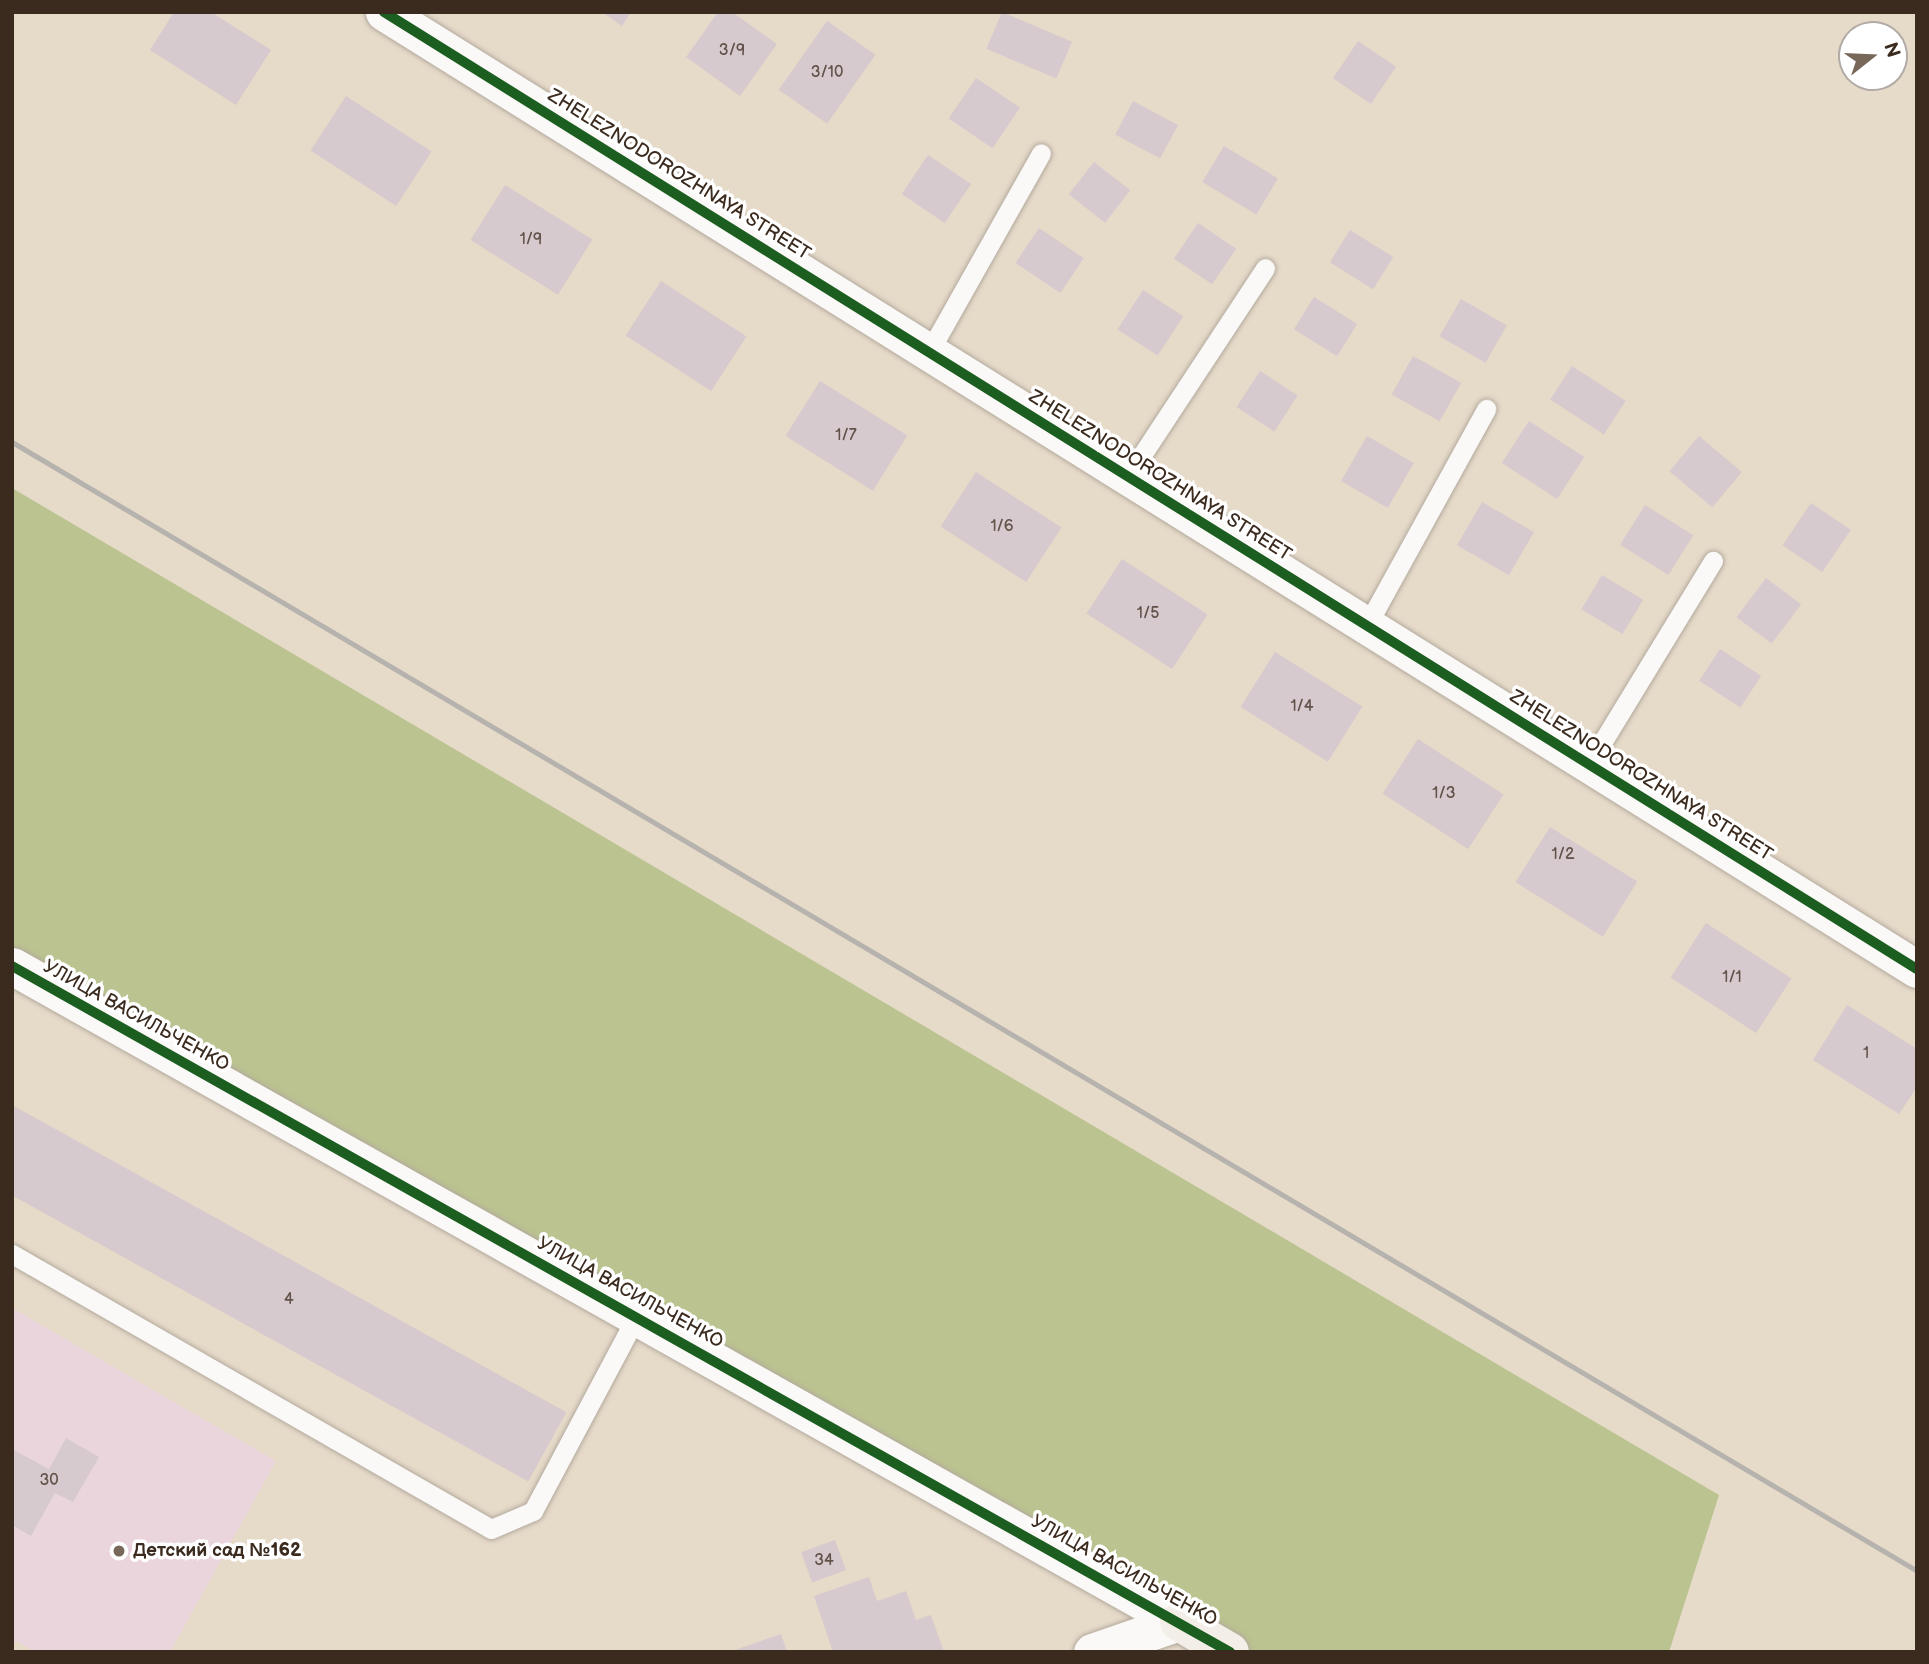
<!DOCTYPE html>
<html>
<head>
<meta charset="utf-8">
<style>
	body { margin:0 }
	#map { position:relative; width:1929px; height:1664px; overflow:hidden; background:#e6dac9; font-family:"Balsamiq Sans",sans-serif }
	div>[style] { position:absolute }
	.built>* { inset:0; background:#e9d5db }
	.forest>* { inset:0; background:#bbc390 }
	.building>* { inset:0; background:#d6cace; transform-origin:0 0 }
	.roads { filter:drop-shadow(0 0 2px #b3aa9e) drop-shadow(0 0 2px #b3aa9e) }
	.lane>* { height:19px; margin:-9.5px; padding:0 9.5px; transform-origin:9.5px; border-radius:9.5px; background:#fbf9f7 }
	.street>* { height:37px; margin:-18.5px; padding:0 18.5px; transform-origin:18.5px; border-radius:18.5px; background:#fbf9f7 }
	.secondary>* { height:38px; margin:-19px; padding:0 19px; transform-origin:19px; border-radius:19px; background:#f3efe8 }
	.rail>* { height:5px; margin:-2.5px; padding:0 2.5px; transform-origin:2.5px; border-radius:2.5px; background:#b6b2ae }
	.cycleway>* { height:10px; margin:-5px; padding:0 5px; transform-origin:5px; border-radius:5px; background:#1b5e20 }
	.dots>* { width:19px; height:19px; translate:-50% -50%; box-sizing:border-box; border:4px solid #fff; border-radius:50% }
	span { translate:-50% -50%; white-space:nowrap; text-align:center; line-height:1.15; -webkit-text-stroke:7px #fff; paint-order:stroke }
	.number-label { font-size:16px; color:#62524a }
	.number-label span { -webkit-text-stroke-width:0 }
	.street-label { font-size:19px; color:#3b2a1e }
	.poi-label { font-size:19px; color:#3b2a1e; font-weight:700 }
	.left { translate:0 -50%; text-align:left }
	.frame { position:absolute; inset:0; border:14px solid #3b2a1e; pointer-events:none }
	.north { position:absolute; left:1838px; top:21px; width:70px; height:70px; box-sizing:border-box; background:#fff; border:2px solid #b1aaa5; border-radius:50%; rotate:72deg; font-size:19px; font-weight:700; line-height:28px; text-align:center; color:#3b2a1e }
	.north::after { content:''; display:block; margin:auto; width:24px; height:32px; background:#77685a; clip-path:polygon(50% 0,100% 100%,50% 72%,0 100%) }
</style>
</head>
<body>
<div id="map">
	<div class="built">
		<div style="clip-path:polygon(12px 1308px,276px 1461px,170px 1652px,36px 1652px,16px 1641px,12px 1647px)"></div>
	</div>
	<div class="forest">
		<div style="clip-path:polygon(12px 488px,1719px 1495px,1669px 1652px,1222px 1652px,12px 970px)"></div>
	</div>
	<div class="building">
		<div style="clip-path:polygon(174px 12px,211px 12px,271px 50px,236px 105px,150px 50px)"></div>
		<div style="clip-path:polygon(602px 12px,631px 12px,622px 26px)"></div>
		<div style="clip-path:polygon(718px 12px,732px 12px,777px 44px,740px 96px,686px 57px)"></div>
		<div style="left:1002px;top:12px;width:76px;height:40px;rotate:23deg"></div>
		<div style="left:827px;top:21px;width:59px;height:84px;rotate:35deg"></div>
		<div style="left:1358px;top:41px;width:46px;height:45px;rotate:34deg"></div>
		<div style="left:976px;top:78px;width:53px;height:49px;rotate:34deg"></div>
		<div style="left:346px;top:96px;width:102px;height:65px;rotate:33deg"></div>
		<div style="left:1133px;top:101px;width:51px;height:38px;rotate:28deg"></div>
		<div style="left:1224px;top:146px;width:63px;height:42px;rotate:31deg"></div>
		<div style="left:928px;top:155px;width:52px;height:47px;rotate:34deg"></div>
		<div style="left:1094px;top:162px;width:46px;height:41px;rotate:38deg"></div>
		<div style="left:505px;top:185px;width:103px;height:65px;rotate:32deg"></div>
		<div style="left:1198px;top:223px;width:46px;height:43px;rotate:34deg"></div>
		<div style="left:1039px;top:228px;width:54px;height:42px;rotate:34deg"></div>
		<div style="left:1350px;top:230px;width:51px;height:38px;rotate:32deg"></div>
		<div style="left:661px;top:281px;width:102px;height:65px;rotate:33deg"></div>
		<div style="left:1143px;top:290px;width:48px;height:47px;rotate:33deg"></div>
		<div style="left:1314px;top:297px;width:51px;height:38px;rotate:32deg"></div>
		<div style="left:1461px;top:299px;width:53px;height:43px;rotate:30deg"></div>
		<div style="left:1413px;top:356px;width:55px;height:44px;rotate:29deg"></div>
		<div style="left:1572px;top:366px;width:64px;height:40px;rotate:33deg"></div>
		<div style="left:1260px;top:371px;width:45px;height:43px;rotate:33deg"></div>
		<div style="left:820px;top:381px;width:103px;height:65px;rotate:32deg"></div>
		<div style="left:1529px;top:421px;width:66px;height:50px;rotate:33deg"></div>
		<div style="left:1367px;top:436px;width:54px;height:52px;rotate:30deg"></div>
		<div style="left:1699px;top:436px;width:56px;height:46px;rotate:40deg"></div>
		<div style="left:976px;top:472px;width:102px;height:65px;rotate:33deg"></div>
		<div style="left:1482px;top:502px;width:60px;height:50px;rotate:30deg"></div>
		<div style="left:1811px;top:503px;width:48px;height:51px;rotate:34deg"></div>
		<div style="left:1645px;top:505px;width:57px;height:47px;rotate:32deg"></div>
		<div style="left:1122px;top:559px;width:102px;height:65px;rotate:33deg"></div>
		<div style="left:1602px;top:575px;width:48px;height:40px;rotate:31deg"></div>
		<div style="left:1766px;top:578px;width:44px;height:49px;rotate:37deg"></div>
		<div style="left:1720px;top:649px;width:49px;height:38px;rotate:33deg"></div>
		<div style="left:1275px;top:652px;width:103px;height:65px;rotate:32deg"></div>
		<div style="left:1418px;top:739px;width:102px;height:65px;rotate:33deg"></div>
		<div style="left:1550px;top:827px;width:103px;height:65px;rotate:32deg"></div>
		<div style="left:1706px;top:923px;width:102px;height:65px;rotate:33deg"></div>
		<div style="clip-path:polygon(1847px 1005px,1917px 1049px,1917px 1087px,1899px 1114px,1813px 1060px)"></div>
		<div style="left:12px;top:1105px;width:634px;height:79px;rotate:29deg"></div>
		<div style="clip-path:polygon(66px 1438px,99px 1457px,73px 1502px,55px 1493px,31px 1536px,12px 1525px,12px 1449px,49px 1469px)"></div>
		<div style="left:835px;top:1540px;width:32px;height:36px;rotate:70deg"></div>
		<div style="clip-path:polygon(869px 1577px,877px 1601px,906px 1591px,916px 1620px,931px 1615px,944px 1652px,833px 1652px,814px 1596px)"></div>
		<div style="clip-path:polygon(781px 1634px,787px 1652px,732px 1652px,732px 1651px)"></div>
	</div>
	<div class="roads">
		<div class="lane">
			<div style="left:929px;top:352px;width:228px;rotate:-60.6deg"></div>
			<div style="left:1128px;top:476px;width:249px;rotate:-56.6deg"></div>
			<div style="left:1367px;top:625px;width:247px;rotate:-61.1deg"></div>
			<div style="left:1589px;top:764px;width:238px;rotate:-58.6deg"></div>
			<div style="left:12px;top:1254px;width:552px;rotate:29.86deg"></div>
			<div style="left:491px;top:1529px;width:46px;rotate:-23.2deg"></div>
			<div style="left:533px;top:1511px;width:220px;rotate:-62deg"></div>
		</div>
		<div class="street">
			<div style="left:384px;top:12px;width:1807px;rotate:31.98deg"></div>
			<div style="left:12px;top:966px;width:1339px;rotate:29.34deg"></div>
			<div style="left:1092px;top:1652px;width:92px;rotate:-19deg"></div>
		</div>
		<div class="secondary">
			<div style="left:1179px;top:1622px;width:59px;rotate:30.5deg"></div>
		</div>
	</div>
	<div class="rail">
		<div style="left:12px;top:442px;width:2214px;rotate:30.65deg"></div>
	</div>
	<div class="cycleway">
		<div style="left:384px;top:12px;width:1807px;rotate:31.98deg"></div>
		<div style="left:12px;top:966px;width:1398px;rotate:29.39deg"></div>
	</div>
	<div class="dots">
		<div style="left:119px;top:1551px;background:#77685a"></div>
	</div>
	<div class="number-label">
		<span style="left:732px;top:51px">3/9</span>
		<span style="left:827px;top:73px">3/10</span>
		<span style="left:531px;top:240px">1/9</span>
		<span style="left:846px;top:436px">1/7</span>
		<span style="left:1002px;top:527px">1/6</span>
		<span style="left:1148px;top:614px">1/5</span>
		<span style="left:1302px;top:707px">1/4</span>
		<span style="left:1444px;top:794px">1/3</span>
		<span style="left:1563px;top:855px">1/2</span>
		<span style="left:1732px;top:978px">1/1</span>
		<span style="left:1866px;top:1054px">1</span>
		<span style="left:289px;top:1300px">4</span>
		<span style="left:49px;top:1481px">30</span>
		<span style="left:824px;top:1561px">34</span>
	</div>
	<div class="street-label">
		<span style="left:679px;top:175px;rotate:32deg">ZHELEZNODOROZHNAYA STREET</span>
		<span style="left:1160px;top:476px;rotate:32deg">ZHELEZNODOROZHNAYA STREET</span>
		<span style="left:1641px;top:776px;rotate:32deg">ZHELEZNODOROZHNAYA STREET</span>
		<span style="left:136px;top:1016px;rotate:29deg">УЛИЦА ВАСИЛЬЧЕНКО</span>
		<span style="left:630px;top:1293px;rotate:29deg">УЛИЦА ВАСИЛЬЧЕНКО</span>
		<span style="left:1124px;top:1571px;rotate:29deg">УЛИЦА ВАСИЛЬЧЕНКО</span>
	</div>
	<div class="poi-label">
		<span class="left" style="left:133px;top:1551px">Детский сад №162</span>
	</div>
	<div class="frame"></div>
	<div class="north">N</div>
</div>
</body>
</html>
